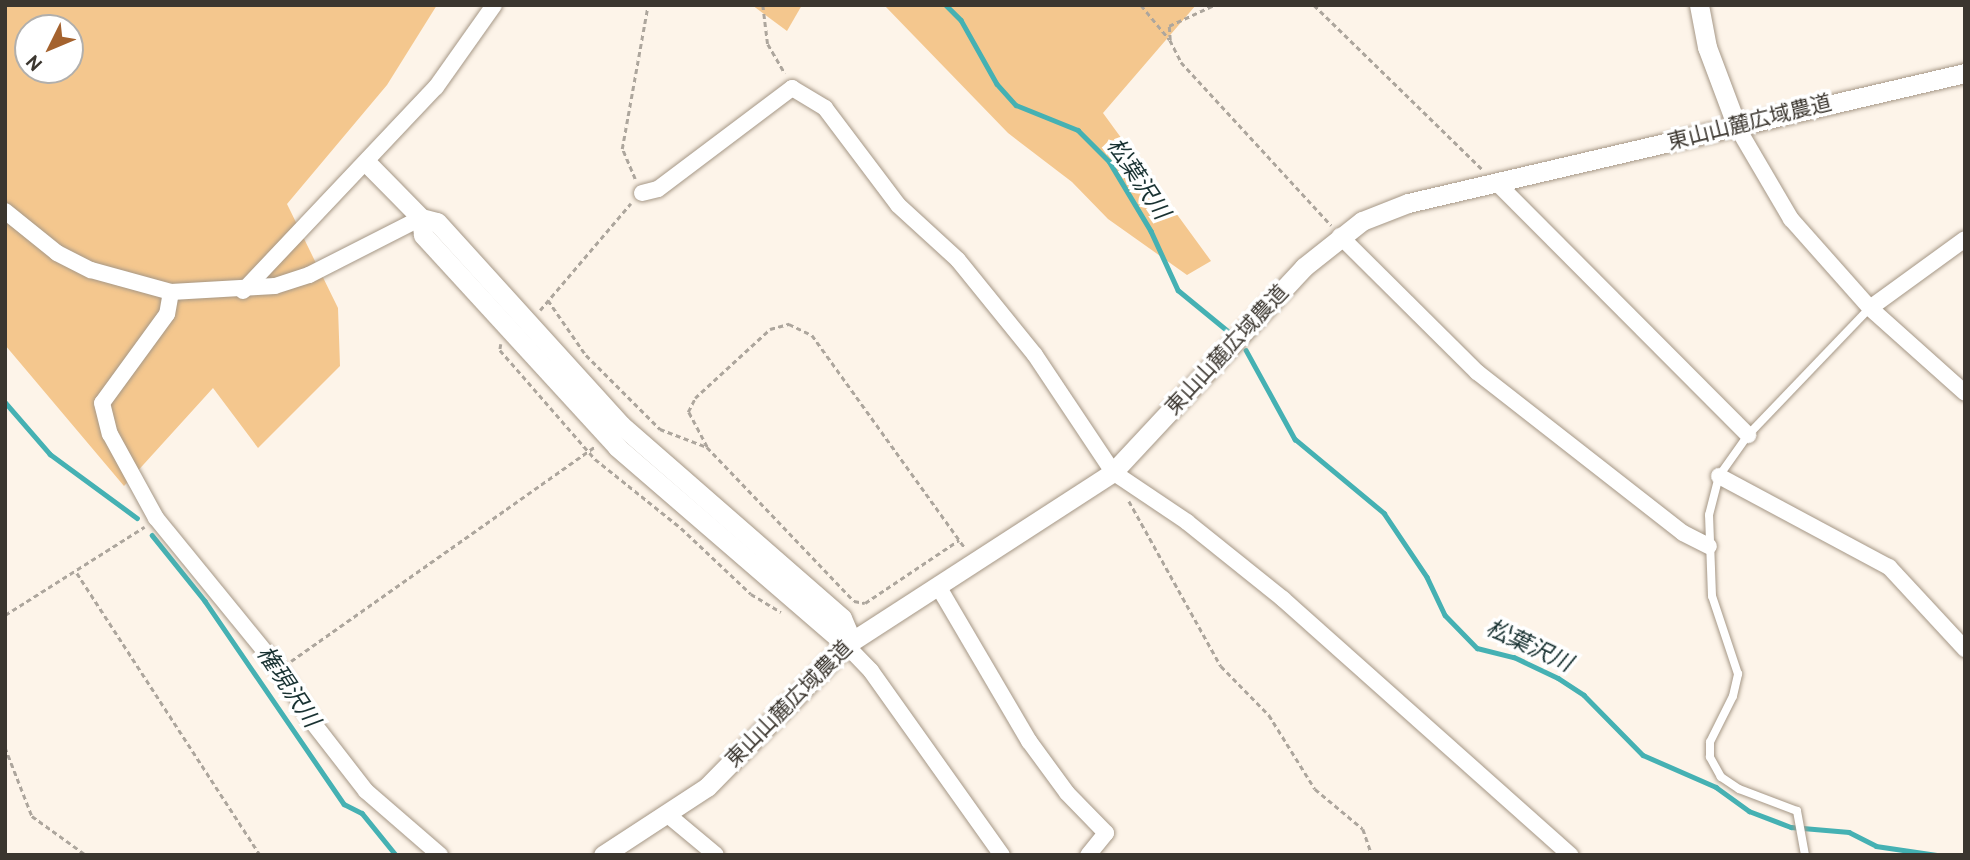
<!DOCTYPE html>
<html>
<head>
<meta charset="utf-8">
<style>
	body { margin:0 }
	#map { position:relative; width:1970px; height:860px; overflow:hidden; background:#fdf4e9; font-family:Overpass,"Noto Sans JP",sans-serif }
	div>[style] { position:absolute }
	.green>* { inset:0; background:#f4c78e }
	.stream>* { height:4.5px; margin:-2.25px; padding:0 2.25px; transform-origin:2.25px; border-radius:2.25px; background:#45b1b3 }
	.path>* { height:2.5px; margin-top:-1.25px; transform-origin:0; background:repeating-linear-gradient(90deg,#ada69d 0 5px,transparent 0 8.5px) }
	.roads { filter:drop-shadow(0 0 2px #a59786) drop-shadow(0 0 2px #a59786) }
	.service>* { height:8px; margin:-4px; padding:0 4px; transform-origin:4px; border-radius:4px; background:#fff }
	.minor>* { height:16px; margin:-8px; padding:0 8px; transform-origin:8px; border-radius:8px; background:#fff }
	.tertiary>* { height:19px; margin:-9.5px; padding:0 9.5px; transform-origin:9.5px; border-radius:9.5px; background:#fff }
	span { translate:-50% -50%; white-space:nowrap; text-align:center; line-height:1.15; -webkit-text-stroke:7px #fff; paint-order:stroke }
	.street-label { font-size:21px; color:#3b362f }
	.water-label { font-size:23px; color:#193232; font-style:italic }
	.frame { position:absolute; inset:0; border:7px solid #3b362f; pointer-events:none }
	.north { position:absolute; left:14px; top:14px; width:70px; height:70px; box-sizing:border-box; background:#fff; border:2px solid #b1afac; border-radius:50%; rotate:227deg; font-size:19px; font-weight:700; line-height:28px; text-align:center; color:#3b362f }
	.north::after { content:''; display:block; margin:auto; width:24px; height:32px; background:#a4622e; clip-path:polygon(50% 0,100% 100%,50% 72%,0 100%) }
</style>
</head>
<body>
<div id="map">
	<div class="green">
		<div style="clip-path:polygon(evenodd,5px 5px,437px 5px,387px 85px,287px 204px,338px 308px,340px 366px,258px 448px,213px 388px,124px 486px,5px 345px,5px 5px,28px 28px,70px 28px,70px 70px,28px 70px,28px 28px)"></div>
		<div style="clip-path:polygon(752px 5px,802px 5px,787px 31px)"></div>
		<div style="clip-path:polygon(884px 5px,1196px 5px,1103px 113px,1211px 261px,1187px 275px,1108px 219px,1072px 182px,1008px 133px)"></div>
	</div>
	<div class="stream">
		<div style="left:946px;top:5px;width:21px;rotate:45deg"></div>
		<div style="left:961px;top:20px;width:73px;rotate:60.6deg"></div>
		<div style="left:997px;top:84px;width:28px;rotate:48deg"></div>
		<div style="left:1016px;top:105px;width:67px;rotate:22deg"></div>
		<div style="left:1078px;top:130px;width:44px;rotate:45deg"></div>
		<div style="left:1109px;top:161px;width:82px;rotate:59deg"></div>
		<div style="left:1151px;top:231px;width:65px;rotate:65.4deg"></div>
		<div style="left:1178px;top:290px;width:65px;rotate:39.4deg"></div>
		<div style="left:1246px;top:350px;width:102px;rotate:61.2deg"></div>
		<div style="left:1295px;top:439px;width:116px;rotate:39.7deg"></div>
		<div style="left:1384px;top:513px;width:77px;rotate:56.1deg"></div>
		<div style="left:1427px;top:577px;width:42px;rotate:64.7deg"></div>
		<div style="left:1445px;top:615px;width:46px;rotate:45.9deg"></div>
		<div style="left:1477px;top:648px;width:38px;rotate:14deg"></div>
		<div style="left:1514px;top:657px;width:49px;rotate:25.5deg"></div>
		<div style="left:1558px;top:678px;width:31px;rotate:33deg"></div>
		<div style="left:1584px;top:695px;width:84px;rotate:45.5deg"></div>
		<div style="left:1643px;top:755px;width:80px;rotate:23.7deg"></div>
		<div style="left:1716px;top:787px;width:41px;rotate:36deg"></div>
		<div style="left:1749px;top:811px;width:45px;rotate:20.9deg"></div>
		<div style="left:1791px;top:827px;width:58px;rotate:4.9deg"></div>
		<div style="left:1849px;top:832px;width:30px;rotate:27deg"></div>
		<div style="left:1876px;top:846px;width:61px;rotate:8.5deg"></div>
		<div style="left:5px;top:402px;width:69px;rotate:49.1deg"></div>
		<div style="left:50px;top:454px;width:108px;rotate:36.3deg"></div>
		<div style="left:152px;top:535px;width:85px;rotate:51.2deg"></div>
		<div style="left:205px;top:601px;width:246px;rotate:55.6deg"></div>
		<div style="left:344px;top:804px;width:20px;rotate:27deg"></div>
		<div style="left:362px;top:813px;width:54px;rotate:51deg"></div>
	</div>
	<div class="path">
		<div style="left:763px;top:5px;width:39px;rotate:83deg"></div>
		<div style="left:768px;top:44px;width:34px;rotate:60deg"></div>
		<div style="left:1141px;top:5px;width:45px;rotate:50.4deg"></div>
		<div style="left:1170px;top:40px;width:25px;rotate:63deg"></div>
		<div style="left:1181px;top:62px;width:222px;rotate:47.4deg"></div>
		<div style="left:1314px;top:5px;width:235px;rotate:44.3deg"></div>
		<div style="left:1170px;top:40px;width:14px;rotate:-94deg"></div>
		<div style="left:1169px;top:26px;width:50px;rotate:-25deg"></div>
		<div style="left:635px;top:179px;width:33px;rotate:-113deg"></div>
		<div style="left:622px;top:149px;width:146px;rotate:-79.8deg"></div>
		<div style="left:548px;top:300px;width:67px;rotate:55.4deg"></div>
		<div style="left:586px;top:355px;width:105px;rotate:45deg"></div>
		<div style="left:660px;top:429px;width:50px;rotate:21deg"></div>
		<div style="left:707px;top:447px;width:40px;rotate:-118deg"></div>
		<div style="left:688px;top:412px;width:16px;rotate:-63deg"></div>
		<div style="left:695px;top:398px;width:102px;rotate:-42.6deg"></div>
		<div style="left:770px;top:329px;width:20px;rotate:-15deg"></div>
		<div style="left:789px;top:324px;width:25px;rotate:26deg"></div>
		<div style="left:812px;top:335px;width:262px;rotate:54.3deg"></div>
		<div style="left:540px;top:310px;width:140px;rotate:-49.6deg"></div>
		<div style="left:501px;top:344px;width:6px;rotate:99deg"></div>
		<div style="left:500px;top:350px;width:145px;rotate:48.9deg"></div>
		<div style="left:595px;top:459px;width:110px;rotate:38.7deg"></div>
		<div style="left:681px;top:528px;width:96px;rotate:43.3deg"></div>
		<div style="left:751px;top:594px;width:35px;rotate:31deg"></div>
		<div style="left:707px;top:447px;width:213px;rotate:46.3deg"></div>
		<div style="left:854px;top:601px;width:11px;rotate:10deg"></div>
		<div style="left:865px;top:603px;width:113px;rotate:-33.8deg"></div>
		<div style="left:1129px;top:501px;width:189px;rotate:60.9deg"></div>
		<div style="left:1221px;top:666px;width:69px;rotate:45.6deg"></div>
		<div style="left:1269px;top:715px;width:87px;rotate:58.1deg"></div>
		<div style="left:1315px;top:789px;width:62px;rotate:39.8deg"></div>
		<div style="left:1363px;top:829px;width:28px;rotate:71deg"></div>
		<div style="left:77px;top:573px;width:336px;rotate:57deg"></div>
		<div style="left:5px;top:615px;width:165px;rotate:-32.3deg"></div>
		<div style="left:291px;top:661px;width:371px;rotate:-35.2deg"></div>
		<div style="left:5px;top:747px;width:74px;rotate:68.6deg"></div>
		<div style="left:32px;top:816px;width:67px;rotate:35.8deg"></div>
	</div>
	<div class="roads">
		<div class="service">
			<div style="left:1805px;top:855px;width:45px;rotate:-100.3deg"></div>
			<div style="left:1797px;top:811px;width:62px;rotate:-159.2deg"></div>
			<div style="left:1739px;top:789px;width:22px;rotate:-146deg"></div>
			<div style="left:1721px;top:777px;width:23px;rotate:-119deg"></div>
			<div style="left:1710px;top:757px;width:15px;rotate:-90deg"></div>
			<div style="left:1710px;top:742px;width:51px;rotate:-63.4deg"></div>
			<div style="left:1733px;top:696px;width:23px;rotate:-77deg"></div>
			<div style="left:1738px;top:674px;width:82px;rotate:-108.4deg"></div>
			<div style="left:1712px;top:596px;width:81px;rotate:-92.1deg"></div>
			<div style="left:1709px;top:515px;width:40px;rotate:-75.6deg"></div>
			<div style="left:1719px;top:476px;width:50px;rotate:-54.7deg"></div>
			<div style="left:1748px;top:435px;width:176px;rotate:-46.2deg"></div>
		</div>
		<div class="minor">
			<div style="left:1737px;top:127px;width:107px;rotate:59.6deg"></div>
			<div style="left:1791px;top:219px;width:119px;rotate:48.4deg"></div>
			<div style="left:1870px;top:308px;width:127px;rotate:41.8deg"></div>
			<div style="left:1497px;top:183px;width:356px;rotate:45.1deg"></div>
			<div style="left:642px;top:193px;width:16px;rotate:-14deg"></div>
			<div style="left:658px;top:189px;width:168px;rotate:-37deg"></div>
			<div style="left:792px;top:88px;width:39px;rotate:31deg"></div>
			<div style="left:825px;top:108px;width:121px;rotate:53deg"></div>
			<div style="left:898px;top:205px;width:81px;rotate:42.5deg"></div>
			<div style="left:958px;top:260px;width:122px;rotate:51deg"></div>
			<div style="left:1035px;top:355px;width:141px;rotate:56.3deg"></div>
			<div style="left:1113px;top:472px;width:89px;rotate:34deg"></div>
			<div style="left:1187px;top:522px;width:123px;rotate:38.7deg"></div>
			<div style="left:1283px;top:599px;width:385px;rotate:41.7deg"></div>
			<div style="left:5px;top:211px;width:67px;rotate:38.9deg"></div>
			<div style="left:57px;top:253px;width:38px;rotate:27deg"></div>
			<div style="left:91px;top:270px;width:83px;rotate:15.4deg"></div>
			<div style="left:171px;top:292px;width:104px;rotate:-3.3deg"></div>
			<div style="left:275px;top:286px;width:36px;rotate:-18deg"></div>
			<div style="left:309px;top:275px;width:126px;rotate:-27deg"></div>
			<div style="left:1340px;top:236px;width:193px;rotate:44.8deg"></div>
			<div style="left:1477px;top:372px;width:261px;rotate:38deg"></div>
			<div style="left:1683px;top:533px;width:29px;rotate:27deg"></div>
			<div style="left:243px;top:291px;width:281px;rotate:-46.6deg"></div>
			<div style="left:436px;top:87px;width:100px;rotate:-54.7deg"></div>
			<div style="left:171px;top:292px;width:22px;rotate:100deg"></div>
			<div style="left:167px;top:314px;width:110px;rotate:126.1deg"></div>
			<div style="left:102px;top:403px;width:32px;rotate:76deg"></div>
			<div style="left:110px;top:434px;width:96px;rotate:61.3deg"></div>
			<div style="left:156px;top:518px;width:195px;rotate:50.8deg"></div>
			<div style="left:279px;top:669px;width:65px;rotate:57.5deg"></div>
			<div style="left:314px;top:724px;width:85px;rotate:52.2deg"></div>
			<div style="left:366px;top:791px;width:98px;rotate:40.9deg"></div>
			<div style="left:1870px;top:308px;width:117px;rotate:-36deg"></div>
			<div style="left:1719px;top:476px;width:193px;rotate:28.2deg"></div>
			<div style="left:1889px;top:567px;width:112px;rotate:47.2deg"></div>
			<div style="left:938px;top:586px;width:180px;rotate:59.6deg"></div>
			<div style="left:1029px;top:741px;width:64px;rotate:53.8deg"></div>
			<div style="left:1067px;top:793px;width:56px;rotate:45.7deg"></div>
			<div style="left:1106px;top:833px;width:28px;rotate:129deg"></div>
			<div style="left:846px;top:645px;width:36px;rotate:46deg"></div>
			<div style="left:871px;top:671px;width:226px;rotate:54.6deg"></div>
			<div style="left:668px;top:815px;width:62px;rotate:39.8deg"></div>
		</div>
		<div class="tertiary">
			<div style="left:1699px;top:5px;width:43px;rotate:79.2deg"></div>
			<div style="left:1707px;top:47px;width:85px;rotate:69.4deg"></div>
			<div style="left:368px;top:164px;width:76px;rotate:45.5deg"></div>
			<div style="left:421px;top:218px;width:16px;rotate:14deg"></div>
			<div style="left:437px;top:222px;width:274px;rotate:47.8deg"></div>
			<div style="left:621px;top:425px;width:293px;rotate:41.1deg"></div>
			<div style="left:842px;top:618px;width:25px;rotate:67deg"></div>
			<div style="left:421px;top:218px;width:17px;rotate:83deg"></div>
			<div style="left:423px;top:235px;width:287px;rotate:47.5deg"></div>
			<div style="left:617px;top:447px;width:303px;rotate:40.8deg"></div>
			<div style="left:603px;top:855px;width:124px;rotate:-33.2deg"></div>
			<div style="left:707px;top:787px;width:199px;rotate:-45.6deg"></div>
			<div style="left:846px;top:645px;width:318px;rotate:-32.9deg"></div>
			<div style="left:1113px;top:472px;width:280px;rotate:-47deg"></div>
			<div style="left:1304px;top:267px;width:74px;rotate:-38.4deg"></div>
			<div style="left:1362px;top:221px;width:49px;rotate:-21.4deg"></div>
			<div style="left:1408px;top:203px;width:572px;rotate:-13.14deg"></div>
		</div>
	</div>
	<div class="street-label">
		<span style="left:1750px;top:124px;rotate:-14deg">東山山麓広域農道</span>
		<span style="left:1228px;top:351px;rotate:-47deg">東山山麓広域農道</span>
		<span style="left:790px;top:705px;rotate:-45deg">東山山麓広域農道</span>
	</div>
	<div class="water-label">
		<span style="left:1136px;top:180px;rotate:56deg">松葉沢川</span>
		<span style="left:1528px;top:648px;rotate:25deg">松葉沢川</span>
		<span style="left:286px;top:688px;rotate:56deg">権現沢川</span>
	</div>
	<div class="frame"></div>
	<div class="north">N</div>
</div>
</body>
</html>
